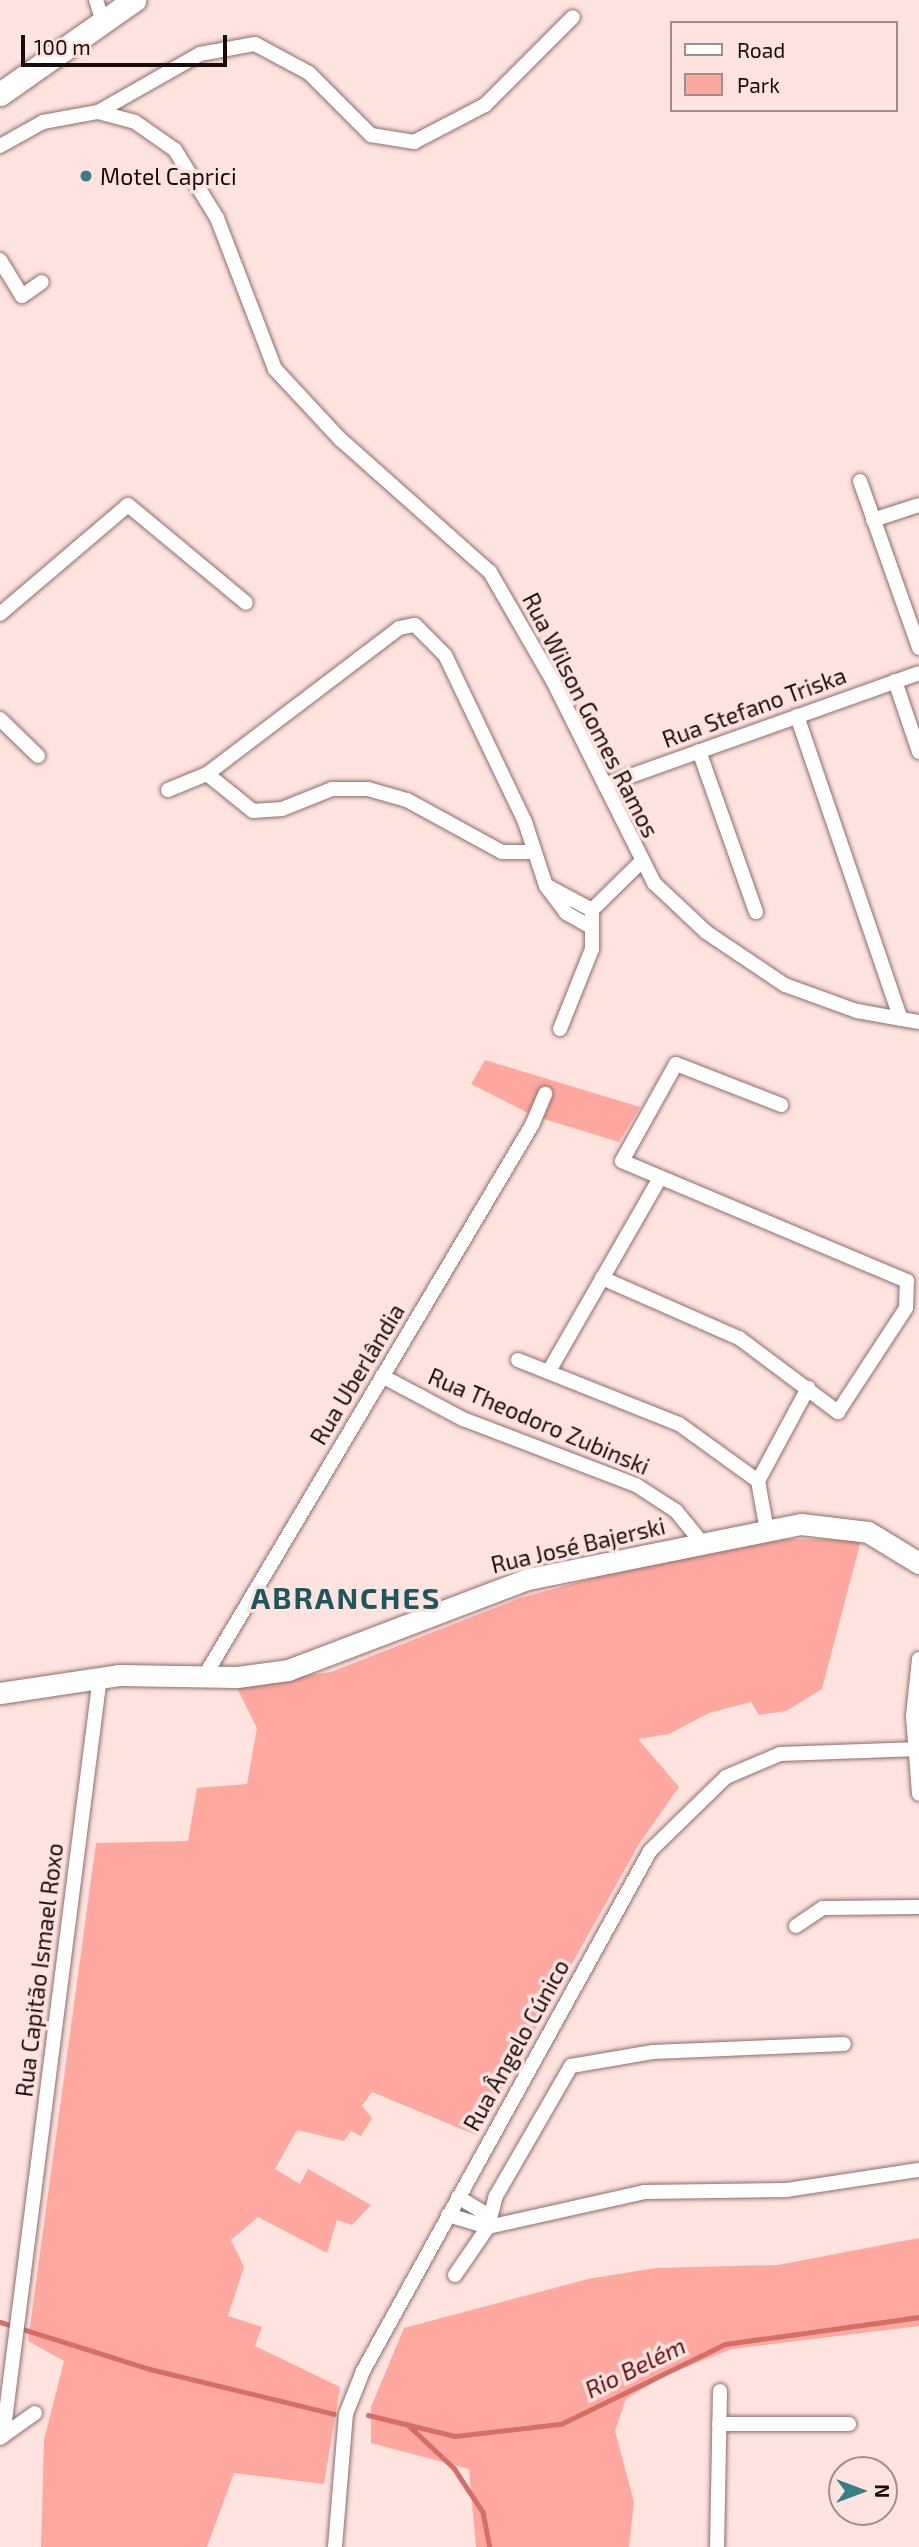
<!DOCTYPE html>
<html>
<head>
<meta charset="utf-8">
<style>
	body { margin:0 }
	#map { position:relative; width:919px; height:2547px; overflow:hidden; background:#ffe3df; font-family:"Exo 2",sans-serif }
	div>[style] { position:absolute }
	.green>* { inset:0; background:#fea8a0 }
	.stream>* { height:4.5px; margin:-2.25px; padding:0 2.25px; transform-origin:2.25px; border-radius:2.25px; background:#d46e67 }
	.roads { filter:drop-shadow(0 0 2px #8d6f6b) drop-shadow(0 0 2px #8d6f6b) }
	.minor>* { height:14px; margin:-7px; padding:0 7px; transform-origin:7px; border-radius:7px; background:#fff }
	.secondary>* { height:21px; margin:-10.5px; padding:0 10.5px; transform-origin:10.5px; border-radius:10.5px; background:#fff }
	.primary>* { height:23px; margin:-11.5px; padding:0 11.5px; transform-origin:11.5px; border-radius:11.5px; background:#fff }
	.dots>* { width:19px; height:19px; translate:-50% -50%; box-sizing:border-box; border:4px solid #ffe3df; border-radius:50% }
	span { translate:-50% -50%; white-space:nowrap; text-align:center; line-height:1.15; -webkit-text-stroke:7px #ffe3df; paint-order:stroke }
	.poi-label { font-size:23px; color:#180d0b }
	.left { translate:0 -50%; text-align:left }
	.street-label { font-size:23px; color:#180d0b }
	.water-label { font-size:24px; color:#68090e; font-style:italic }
	.district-label { font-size:30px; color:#1d575e; font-weight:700; letter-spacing:2px }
	.legend { position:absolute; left:670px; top:21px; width:228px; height:91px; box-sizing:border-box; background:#ffe3df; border:2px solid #a38d8a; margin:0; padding:9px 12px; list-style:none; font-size:21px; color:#180d0b }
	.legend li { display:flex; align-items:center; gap:14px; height:35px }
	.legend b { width:35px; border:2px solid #a38d8a }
	.north { position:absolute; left:828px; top:2456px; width:70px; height:70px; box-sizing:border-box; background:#ffe3df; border:2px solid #a38d8a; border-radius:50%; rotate:90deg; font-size:19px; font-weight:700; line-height:28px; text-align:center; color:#180d0b }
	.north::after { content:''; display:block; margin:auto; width:24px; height:32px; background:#377f87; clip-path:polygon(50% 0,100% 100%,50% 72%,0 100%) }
	.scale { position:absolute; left:21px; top:35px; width:206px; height:32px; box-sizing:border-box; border:4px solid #180d0b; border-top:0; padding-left:9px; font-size:21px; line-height:24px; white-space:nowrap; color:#180d0b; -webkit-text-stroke:5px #ffe3df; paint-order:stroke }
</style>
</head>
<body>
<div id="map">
	<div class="green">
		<div style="clip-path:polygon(485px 1060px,640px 1107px,619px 1142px,534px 1116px,471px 1084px)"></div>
		<div style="clip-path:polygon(788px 1539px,861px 1540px,822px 1689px,786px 1711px,759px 1715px,751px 1702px,709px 1713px,669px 1734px,638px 1739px,679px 1787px,639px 1844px,476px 2135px,372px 2092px,362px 2106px,372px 2118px,361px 2136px,351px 2131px,344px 2141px,297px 2130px,275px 2169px,300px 2184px,308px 2169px,371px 2205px,352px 2225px,337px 2220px,327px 2253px,258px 2217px,231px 2240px,244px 2267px,228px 2316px,262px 2327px,255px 2346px,340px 2387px,324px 2484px,234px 2473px,207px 2547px,41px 2547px,44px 2440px,64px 2361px,28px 2341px,96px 1843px,188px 1841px,197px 1788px,247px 1784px,257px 1728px,236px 1686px,331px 1672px,520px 1598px,642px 1565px)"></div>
		<div style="clip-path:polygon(919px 2238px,919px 2326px,732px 2349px,666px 2375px,626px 2399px,615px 2431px,634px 2502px,629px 2547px,476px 2547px,469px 2469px,371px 2443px,371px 2407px,404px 2328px,588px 2279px,656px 2268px,778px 2265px)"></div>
	</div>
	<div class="stream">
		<div style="left:0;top:2322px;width:157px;rotate:17.4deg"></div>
		<div style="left:150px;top:2369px;width:189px;rotate:13.7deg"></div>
		<div style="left:368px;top:2415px;width:89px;rotate:13.6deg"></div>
		<div style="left:455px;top:2436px;width:107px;rotate:-6.5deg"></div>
		<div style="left:561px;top:2424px;width:182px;rotate:-26deg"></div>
		<div style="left:725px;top:2344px;width:196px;rotate:-7.9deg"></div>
		<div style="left:407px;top:2424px;width:64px;rotate:43.1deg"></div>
		<div style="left:454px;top:2468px;width:53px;rotate:56.6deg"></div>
		<div style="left:483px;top:2512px;width:36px;rotate:79deg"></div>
	</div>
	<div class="roads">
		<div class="minor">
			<div style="left:96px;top:0;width:23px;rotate:72deg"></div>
			<div style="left:98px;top:112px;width:117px;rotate:-29.6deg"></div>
			<div style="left:200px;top:54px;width:56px;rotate:-10.3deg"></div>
			<div style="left:255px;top:44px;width:61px;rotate:28.2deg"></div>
			<div style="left:309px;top:73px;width:88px;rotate:45deg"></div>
			<div style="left:371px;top:135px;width:44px;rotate:9.2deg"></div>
			<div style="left:414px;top:142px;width:80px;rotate:-27.5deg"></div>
			<div style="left:485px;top:105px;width:124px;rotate:-45deg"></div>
			<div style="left:0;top:146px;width:49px;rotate:-29.2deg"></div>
			<div style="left:43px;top:122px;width:56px;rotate:-10.3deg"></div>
			<div style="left:98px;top:112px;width:38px;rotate:15deg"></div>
			<div style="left:135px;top:122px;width:49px;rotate:35deg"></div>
			<div style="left:175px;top:150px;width:80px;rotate:58.3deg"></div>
			<div style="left:217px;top:218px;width:162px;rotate:69deg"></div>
			<div style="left:275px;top:369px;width:96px;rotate:47.1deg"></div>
			<div style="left:340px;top:439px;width:200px;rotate:41.6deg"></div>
			<div style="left:490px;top:572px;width:126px;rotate:60deg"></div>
			<div style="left:553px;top:681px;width:226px;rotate:63.4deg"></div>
			<div style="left:654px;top:883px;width:71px;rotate:43.3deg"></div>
			<div style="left:706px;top:932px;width:95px;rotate:33.9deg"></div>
			<div style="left:785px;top:985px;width:77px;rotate:19.9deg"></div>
			<div style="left:857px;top:1011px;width:63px;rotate:10.1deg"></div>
			<div style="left:0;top:260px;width:42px;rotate:58.6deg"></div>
			<div style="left:22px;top:296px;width:24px;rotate:-35deg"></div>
			<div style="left:860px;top:481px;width:177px;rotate:70.5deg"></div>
			<div style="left:873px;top:520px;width:48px;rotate:-18.1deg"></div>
			<div style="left:0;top:614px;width:168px;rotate:-40.4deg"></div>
			<div style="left:128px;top:505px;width:153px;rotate:39.7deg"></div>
			<div style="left:895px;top:681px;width:75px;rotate:71.3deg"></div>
			<div style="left:797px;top:716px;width:320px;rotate:71.1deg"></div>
			<div style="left:0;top:719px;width:53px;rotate:44.2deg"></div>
			<div style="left:699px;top:751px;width:171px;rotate:70.5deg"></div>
			<div style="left:207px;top:774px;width:59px;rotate:38.8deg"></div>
			<div style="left:253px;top:811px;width:29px;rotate:-4deg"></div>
			<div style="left:282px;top:809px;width:54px;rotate:-21.8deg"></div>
			<div style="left:332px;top:789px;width:36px"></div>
			<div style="left:368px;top:789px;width:41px;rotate:15.8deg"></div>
			<div style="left:407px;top:800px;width:108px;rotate:28.7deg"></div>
			<div style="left:502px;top:852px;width:29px"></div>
			<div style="left:605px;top:785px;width:333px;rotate:-19.6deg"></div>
			<div style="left:168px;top:790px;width:42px;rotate:-22.3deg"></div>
			<div style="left:207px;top:774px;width:241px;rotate:-37.2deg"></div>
			<div style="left:399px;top:628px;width:16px;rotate:-11deg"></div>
			<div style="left:415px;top:625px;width:42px;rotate:45deg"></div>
			<div style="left:445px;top:655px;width:185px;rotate:64.4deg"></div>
			<div style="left:525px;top:822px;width:67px;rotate:71.8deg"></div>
			<div style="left:546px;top:886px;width:34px;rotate:53deg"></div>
			<div style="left:566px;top:913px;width:29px;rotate:29deg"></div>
			<div style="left:547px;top:886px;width:51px;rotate:28.1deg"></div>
			<div style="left:560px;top:1029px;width:86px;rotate:-68.2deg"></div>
			<div style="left:592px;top:949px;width:39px;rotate:-90deg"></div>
			<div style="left:592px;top:910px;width:67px;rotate:-44.4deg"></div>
			<div style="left:602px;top:1278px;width:150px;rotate:23.7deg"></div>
			<div style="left:739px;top:1338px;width:124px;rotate:36.8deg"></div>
			<div style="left:838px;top:1412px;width:124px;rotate:-56.8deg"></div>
			<div style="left:906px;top:1308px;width:27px;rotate:-88deg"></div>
			<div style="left:907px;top:1281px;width:309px;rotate:-157.2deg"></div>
			<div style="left:622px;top:1161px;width:111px;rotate:-60.9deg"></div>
			<div style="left:676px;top:1064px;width:113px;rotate:21.3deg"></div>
			<div style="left:518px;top:1360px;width:173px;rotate:21.7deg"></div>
			<div style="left:679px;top:1424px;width:97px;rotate:35.8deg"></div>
			<div style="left:549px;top:1371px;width:220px;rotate:-60.1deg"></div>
			<div style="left:382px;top:1376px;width:92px;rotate:28deg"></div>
			<div style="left:463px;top:1419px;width:185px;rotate:20.9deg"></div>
			<div style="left:636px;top:1485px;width:48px;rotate:33deg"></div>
			<div style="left:676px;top:1511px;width:43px;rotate:50.7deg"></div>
			<div style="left:767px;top:1531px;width:51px;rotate:-100.2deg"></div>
			<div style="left:758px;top:1481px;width:106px;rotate:-61.7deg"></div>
			<div style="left:919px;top:1659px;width:57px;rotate:96deg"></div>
			<div style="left:913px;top:1716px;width:78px;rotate:85.6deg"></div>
			<div style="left:204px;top:1677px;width:642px;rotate:-59.28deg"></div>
			<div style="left:532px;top:1125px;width:34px;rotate:-67deg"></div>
			<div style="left:796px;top:1926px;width:32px;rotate:-34deg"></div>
			<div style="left:823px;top:1908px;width:96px;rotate:-0.6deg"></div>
			<div style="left:458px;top:2197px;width:27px;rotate:31deg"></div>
			<div style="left:481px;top:2211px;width:17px;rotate:66deg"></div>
			<div style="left:448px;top:2215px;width:42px;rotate:16.7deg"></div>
			<div style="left:488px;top:2227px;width:160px;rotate:-12.6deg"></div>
			<div style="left:644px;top:2192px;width:142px;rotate:-0.8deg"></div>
			<div style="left:786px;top:2190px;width:134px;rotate:-8.6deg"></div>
			<div style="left:455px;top:2275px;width:58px;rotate:-55.5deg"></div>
			<div style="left:488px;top:2227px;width:32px;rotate:-76deg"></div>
			<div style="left:496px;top:2196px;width:150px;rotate:-60deg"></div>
			<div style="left:571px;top:2066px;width:83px;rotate:-9.7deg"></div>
			<div style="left:653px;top:2052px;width:191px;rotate:-2.4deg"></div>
			<div style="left:719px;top:2424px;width:130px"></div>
			<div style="left:3px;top:2436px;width:765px;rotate:-82.72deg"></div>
			<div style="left:0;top:2438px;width:43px;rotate:-35.5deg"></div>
			<div style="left:335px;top:2547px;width:133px;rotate:-85.3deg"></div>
			<div style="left:346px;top:2414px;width:46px;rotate:-68.4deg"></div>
			<div style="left:363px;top:2371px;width:594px;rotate:-61.1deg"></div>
			<div style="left:650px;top:1851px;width:106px;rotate:-44.2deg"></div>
			<div style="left:726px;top:1777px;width:59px;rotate:-23.1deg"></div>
			<div style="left:780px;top:1754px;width:139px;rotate:-2.1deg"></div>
			<div style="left:717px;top:2547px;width:156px;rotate:-88.9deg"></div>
		</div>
		<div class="secondary">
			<div style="left:0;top:1693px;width:120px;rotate:-8.6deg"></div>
			<div style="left:119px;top:1675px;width:118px;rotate:1deg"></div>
			<div style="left:237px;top:1677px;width:51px;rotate:-7.8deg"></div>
			<div style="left:288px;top:1670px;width:257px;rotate:-20.8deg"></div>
			<div style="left:528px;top:1579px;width:278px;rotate:-11.4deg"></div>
			<div style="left:801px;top:1524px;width:67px;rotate:6.8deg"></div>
			<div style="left:868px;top:1532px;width:60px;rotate:31.3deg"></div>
		</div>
		<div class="primary">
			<div style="left:0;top:94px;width:164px;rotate:-35deg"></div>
		</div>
	</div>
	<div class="dots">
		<div style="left:86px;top:176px;background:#377f87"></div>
	</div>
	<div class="poi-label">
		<span class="left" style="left:100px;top:176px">Motel Caprici</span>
	</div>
	<div class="street-label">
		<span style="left:754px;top:707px;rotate:-20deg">Rua Stefano Triska</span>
		<span style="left:591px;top:715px;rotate:63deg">Rua Wilson Gomes Ramos</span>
		<span style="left:357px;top:1374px;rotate:-59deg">Rua Uberlândia</span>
		<span style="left:539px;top:1421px;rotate:23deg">Rua Theodoro Zubinski</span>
		<span style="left:578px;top:1545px;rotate:-13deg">Rua José Bajerski</span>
		<span style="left:39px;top:1970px;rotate:-83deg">Rua Capitão Ismael Roxo</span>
		<span style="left:516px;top:2045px;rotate:-61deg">Rua Ângelo Cúnico</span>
	</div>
	<div class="water-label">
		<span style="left:635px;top:2367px;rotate:-26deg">Rio Belém</span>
	</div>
	<div class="district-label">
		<span style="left:346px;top:1597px">ABRANCHES</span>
	</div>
	<ul class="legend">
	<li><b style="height:9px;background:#fff"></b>Road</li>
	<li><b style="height:19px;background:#fea8a0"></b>Park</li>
	</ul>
	<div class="north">N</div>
	<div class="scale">100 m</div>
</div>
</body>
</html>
